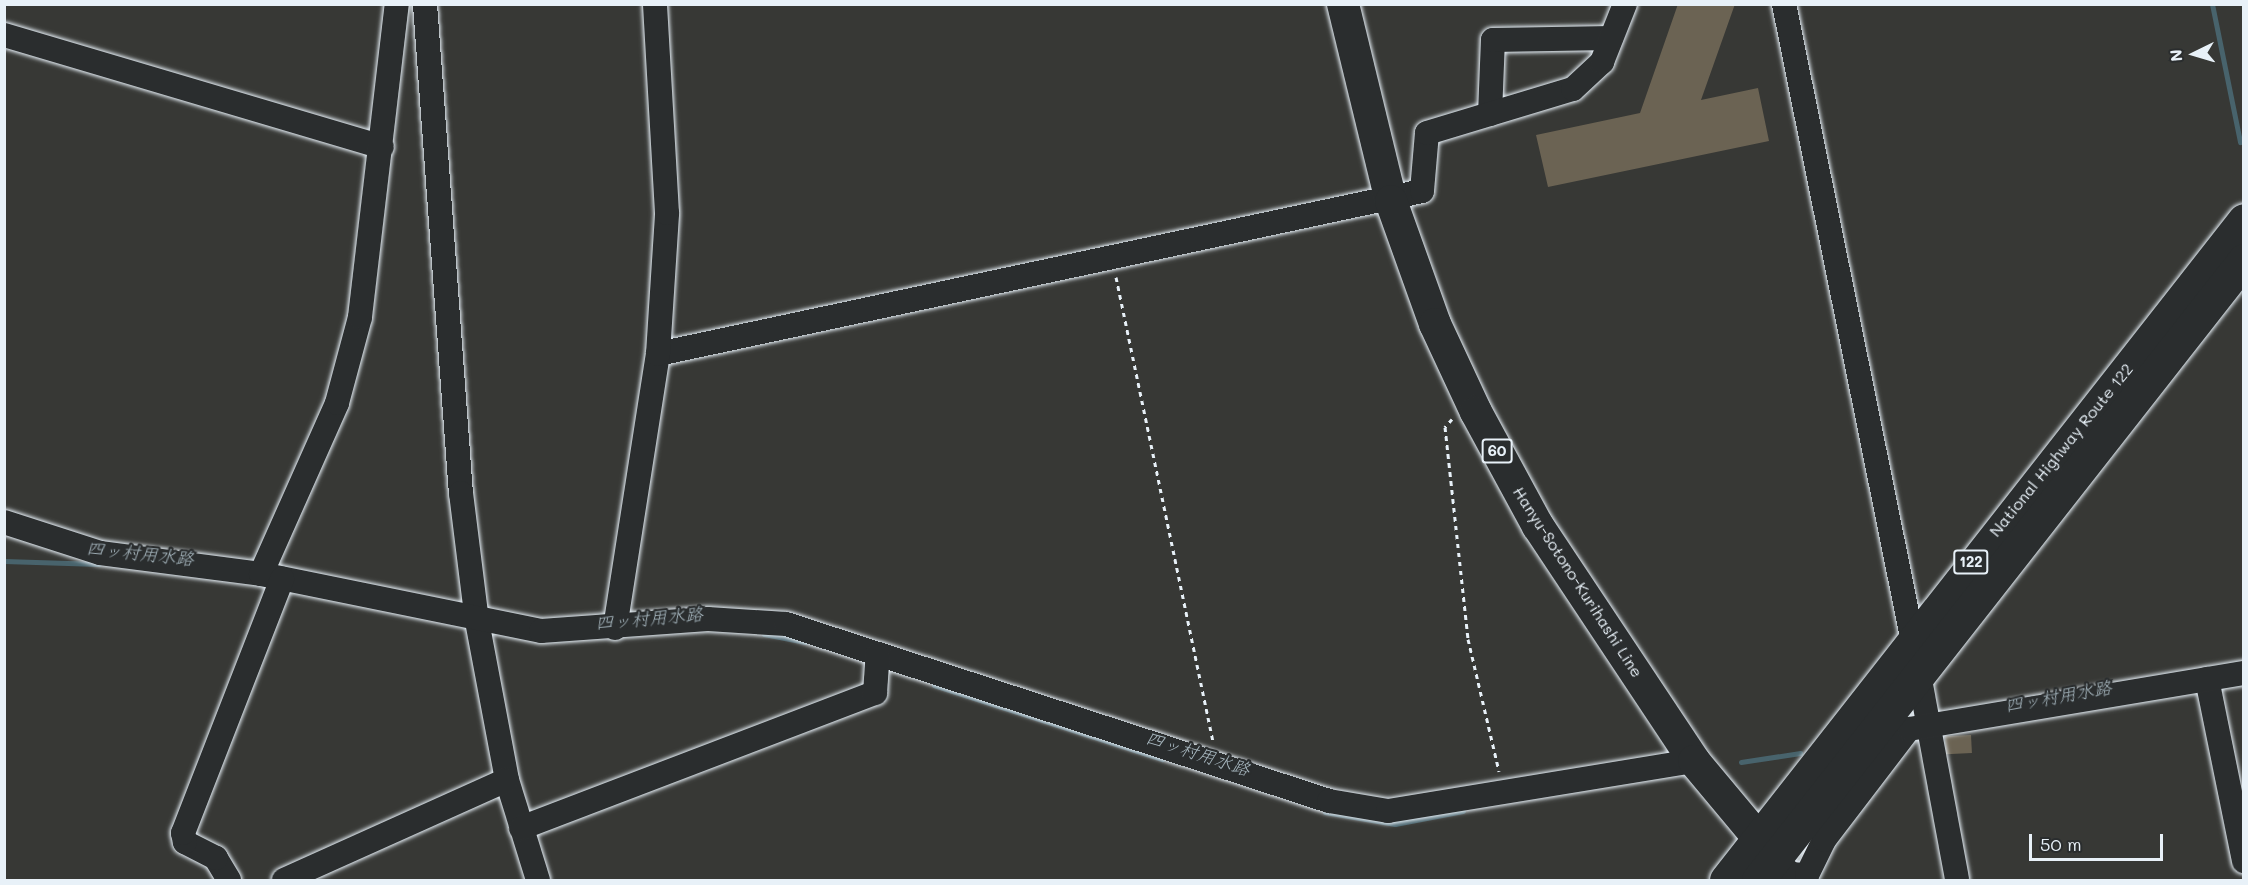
<!DOCTYPE html>
<html>
<head>
<meta charset="utf-8">
<style>
	body { margin:0 }
	#map { position:relative; width:2248px; height:885px; overflow:hidden; background:#373835; font-family:Mali,"Klee One",sans-serif }
	div>[style] { position:absolute }
	.stream>* { height:5px; margin:-2.5px; padding:0 2.5px; transform-origin:2.5px; border-radius:2.5px; background:#48636c }
	.building>* { inset:0; background:#6b6353; transform-origin:0 0 }
	.path>* { height:3px; margin-top:-1.5px; transform-origin:0; background:repeating-linear-gradient(90deg,#e8f1f8 0 4.5px,transparent 0 9px) }
	.roads { filter:drop-shadow(0 0 2px #e8f1f8) drop-shadow(0 0 2px #e8f1f8) }
	.minor>* { height:24px; margin:-12px; padding:0 12px; transform-origin:12px; border-radius:12px; background:#2a2d2e }
	.major>* { height:32px; margin:-16px; padding:0 16px; transform-origin:16px; border-radius:16px; background:#2a2d2e }
	.highway>* { height:33px; margin:-16.5px; padding:0 16.5px; transform-origin:16.5px; border-radius:16.5px; background:#2a2d2e }
	span { translate:-50% -50%; white-space:nowrap; text-align:center; line-height:1.15; -webkit-text-stroke:4.5px #2a2d2e; paint-order:stroke }
	.shield-label span { padding:2px 4px; background:#2a2d2e; border:2px solid; border-radius:4px; -webkit-text-stroke-width:0 }
	.shield-label { font-size:15px; color:#e8f1f8; font-weight:700 }
	.street-label { font-size:16px; color:#e8f1f8 }
	.water-label { font-size:18px; color:#a8b8c0; font-style:italic }
	.frame { position:absolute; inset:0; border:6px solid #e8f1f8; pointer-events:none }
	.north { position:absolute; left:2164px; top:24px; width:60px; height:60px; -webkit-text-stroke:4px #2a2d2e; paint-order:stroke; rotate:265deg; font-size:16px; font-weight:700; line-height:24px; text-align:center; color:#e8f1f8 }
	.north::after { content:''; display:block; margin:auto; width:21px; height:27px; background:#e8f1f8; clip-path:polygon(50% 0,100% 100%,50% 72%,0 100%) }
	.scale { position:absolute; left:2029px; top:834px; width:134px; height:27px; box-sizing:border-box; border:3px solid #e8f1f8; border-top:0; padding-left:8px; font-size:18px; line-height:21px; white-space:nowrap; color:#e8f1f8; -webkit-text-stroke:4px #2a2d2e; paint-order:stroke }
</style>
</head>
<body>
<div id="map">
	<div class="stream">
		<div style="left:2212px;top:4px;width:141px;rotate:78.5deg"></div>
		<div style="left:4px;top:561px;width:95px;rotate:1.8deg"></div>
		<div style="left:764px;top:634px;width:42px;rotate:11deg"></div>
		<div style="left:934px;top:685px;width:240px;rotate:18deg"></div>
		<div style="left:1741px;top:762px;width:60px;rotate:-8.7deg"></div>
		<div style="left:1325px;top:812px;width:71px;rotate:9.7deg"></div>
		<div style="left:1395px;top:824px;width:69px;rotate:-10.8deg"></div>
	</div>
	<div class="building">
		<div style="clip-path:polygon(1678px 4px,1735px 4px,1701px 100px,1758px 88px,1769px 141px,1548px 187px,1536px 135px,1640px 113px)"></div>
		<div style="left:1971px;top:735px;width:18px;height:26px;rotate:87deg"></div>
	</div>
	<div class="path">
		<div style="left:1116px;top:277px;width:476px;rotate:78.2deg"></div>
		<div style="left:1452px;top:419px;width:11px;rotate:131deg"></div>
		<div style="left:1445px;top:427px;width:213px;rotate:83.8deg"></div>
		<div style="left:1468px;top:639px;width:136px;rotate:76.8deg"></div>
	</div>
	<div class="roads">
		<div class="minor">
			<div style="left:425px;top:4px;width:490px;rotate:85.8deg"></div>
			<div style="left:461px;top:493px;width:129px;rotate:82.9deg"></div>
			<div style="left:477px;top:621px;width:162px;rotate:79.3deg"></div>
			<div style="left:507px;top:780px;width:105px;rotate:72.8deg"></div>
			<div style="left:1784px;top:4px;width:646px;rotate:78.57deg"></div>
			<div style="left:4px;top:35px;width:394px;rotate:16.5deg"></div>
			<div style="left:1490px;top:114px;width:74px;rotate:-87.7deg"></div>
			<div style="left:1493px;top:40px;width:118px;rotate:-1deg"></div>
			<div style="left:658px;top:354px;width:781px;rotate:-12.04deg"></div>
			<div style="left:1422px;top:191px;width:58px;rotate:-85.1deg"></div>
			<div style="left:1427px;top:133px;width:152px;rotate:-16.8deg"></div>
			<div style="left:1573px;top:89px;width:40px;rotate:-43deg"></div>
			<div style="left:1602px;top:62px;width:62px;rotate:-68.4deg"></div>
			<div style="left:4px;top:522px;width:101px;rotate:17.9deg"></div>
			<div style="left:100px;top:553px;width:162px;rotate:7.4deg"></div>
			<div style="left:261px;top:574px;width:286px;rotate:11.5deg"></div>
			<div style="left:541px;top:631px;width:167px;rotate:-4.1deg"></div>
			<div style="left:708px;top:619px;width:78px;rotate:3.7deg"></div>
			<div style="left:786px;top:624px;width:571px;rotate:18.05deg"></div>
			<div style="left:1329px;top:801px;width:60px;rotate:9.6deg"></div>
			<div style="left:1388px;top:811px;width:310px;rotate:-9.3deg"></div>
			<div style="left:261px;top:574px;width:187px;rotate:-66deg"></div>
			<div style="left:337px;top:403px;width:89px;rotate:-75deg"></div>
			<div style="left:360px;top:317px;width:315px;rotate:-83.3deg"></div>
			<div style="left:615px;top:628px;width:277px;rotate:-81.1deg"></div>
			<div style="left:658px;top:354px;width:141px;rotate:-86.3deg"></div>
			<div style="left:667px;top:213px;width:209px;rotate:-93.3deg"></div>
			<div style="left:1919px;top:674px;width:209px;rotate:79.5deg"></div>
			<div style="left:2207px;top:679px;width:186px;rotate:78.5deg"></div>
			<div style="left:521px;top:828px;width:379px;rotate:-20.9deg"></div>
			<div style="left:875px;top:693px;width:39px;rotate:-86deg"></div>
			<div style="left:1775px;top:859px;width:22px;rotate:43deg"></div>
			<div style="left:1791px;top:874px;width:16px;rotate:4deg"></div>
			<div style="left:1807px;top:875px;width:39px;rotate:-64deg"></div>
			<div style="left:1824px;top:840px;width:140px;rotate:-52.6deg"></div>
			<div style="left:1909px;top:729px;width:340px;rotate:-9.5deg"></div>
			<div style="left:229px;top:880px;width:26px;rotate:-121deg"></div>
			<div style="left:216px;top:858px;width:35px;rotate:-153deg"></div>
			<div style="left:185px;top:842px;width:9px;rotate:-103deg"></div>
			<div style="left:183px;top:833px;width:273px;rotate:-68.7deg"></div>
			<div style="left:284px;top:880px;width:244px;rotate:-24.2deg"></div>
		</div>
		<div class="major">
			<div style="left:1343px;top:4px;width:203px;rotate:76.3deg"></div>
			<div style="left:1391px;top:201px;width:131px;rotate:70.3deg"></div>
			<div style="left:1435px;top:324px;width:97px;rotate:65deg"></div>
			<div style="left:1476px;top:412px;width:130px;rotate:61.5deg"></div>
			<div style="left:1538px;top:526px;width:282px;rotate:56.4deg"></div>
			<div style="left:1694px;top:761px;width:126px;rotate:50.1deg"></div>
		</div>
		<div class="highway">
			<div style="left:1726px;top:880px;width:839px;rotate:-51.87deg"></div>
			<div style="left:1758px;top:880px;width:788px;rotate:-51.91deg"></div>
		</div>
	</div>
	<div class="shield-label">
		<span style="left:1497px;top:451px">60</span>
		<span style="left:1971px;top:562px">122</span>
	</div>
	<div class="street-label">
		<span style="left:2061px;top:450px;rotate:-51deg">National Highway Route 122</span>
		<span style="left:1578px;top:582px;rotate:57deg">Hanyu-Sotono-Kurihashi Line</span>
	</div>
	<div class="water-label">
		<span style="left:140px;top:553px;rotate:6deg">四ッ村用水路</span>
		<span style="left:649px;top:618px;rotate:-5deg">四ッ村用水路</span>
		<span style="left:2058px;top:696px;rotate:-10deg">四ッ村用水路</span>
		<span style="left:1198px;top:753px;rotate:18deg">四ッ村用水路</span>
	</div>
	<div class="frame"></div>
	<div class="north">N</div>
	<div class="scale">50 m</div>
</div>
</body>
</html>
